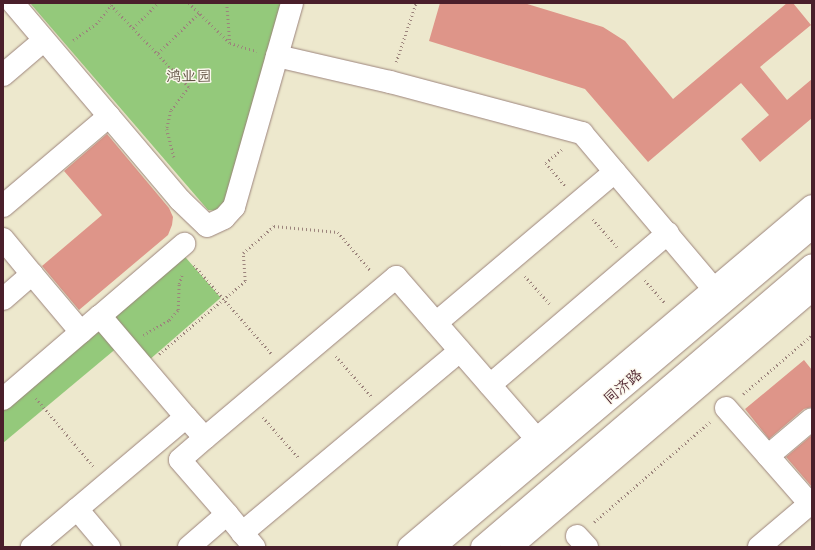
<!DOCTYPE html>
<html>
<head>
<meta charset="utf-8">
<style>
	body { margin:0 }
	#map { position:relative; width:815px; height:550px; overflow:hidden; background:#ede8cd; font-family:"Architects Daughter","LXGW WenKai TC",sans-serif }
	div>[style] { position:absolute }
	.green>* { inset:0; background:#94c97b; transform-origin:0 0 }
	.building>* { inset:0; background:#de9589 }
	.path>* { height:2.5px; margin-top:-1.25px; transform-origin:0; background:repeating-linear-gradient(90deg,#9c847c 0 1px,transparent 0 4px) }
	.roads { filter:drop-shadow(0 0 1px #9c847c) drop-shadow(0 0 1px #9c847c) }
	.minor>* { height:22px; margin:-11px; padding:0 11px; transform-origin:11px; border-radius:11px; background:#fff }
	.major>* { height:22px; margin:-11px; padding:0 11px; transform-origin:11px; border-radius:11px; background:#fff }
	span { translate:-50% -50%; white-space:nowrap; text-align:center; line-height:1.15; -webkit-text-stroke:3px #fbf7ec; paint-order:stroke }
	.park-label { font-size:15px; color:#605243 }
	.street-label { font-size:15px; color:#4a1f2b }
	.frame { position:absolute; inset:0; border:4px solid #4a1f2b; pointer-events:none }
</style>
</head>
<body>
<div id="map">
	<div class="green">
		<div style="clip-path:polygon(30px 3px,284px 3px,227px 202px,217px 211px,208px 210px)"></div>
		<div style="left:180px;top:251px;width:62px;height:99px;rotate:49deg"></div>
		<div style="clip-path:polygon(99px 323px,118px 347px,3px 443px,3px 404px)"></div>
	</div>
	<div class="building">
		<div style="clip-path:polygon(440px 3px,524px 3px,603px 27px,625px 41px,673px 99px,787px 3px,793px 3px,811px 25px,760px 67px,787px 100px,812px 79px,812px 118px,760px 162px,741px 139px,769px 115px,741px 83px,648px 162px,585px 89px,429px 41px)"></div>
		<div style="clip-path:polygon(107px 134px,169px 208px,173px 217px,172px 225px,168px 235px,79px 310px,42px 266px,102px 215px,64px 171px)"></div>
		<div style="clip-path:polygon(804px 360px,812px 370px,812px 407px,804px 409px,769px 439px,745px 409px)"></div>
		<div style="clip-path:polygon(812px 435px,812px 487px,786px 457px)"></div>
	</div>
	<div class="path">
		<div style="left:189px;top:3px;width:57px;rotate:44.3deg"></div>
		<div style="left:230px;top:43px;width:28px;rotate:17deg"></div>
		<div style="left:227px;top:3px;width:40px;rotate:85.7deg"></div>
		<div style="left:111px;top:5px;width:113px;rotate:46.4deg"></div>
		<div style="left:189px;top:87px;width:30px;rotate:127deg"></div>
		<div style="left:171px;top:111px;width:18px;rotate:103deg"></div>
		<div style="left:167px;top:129px;width:29px;rotate:76deg"></div>
		<div style="left:133px;top:28px;width:35px;rotate:-45deg"></div>
		<div style="left:73px;top:40px;width:28px;rotate:-35deg"></div>
		<div style="left:96px;top:24px;width:27px;rotate:-51deg"></div>
		<div style="left:158px;top:53px;width:57px;rotate:-44.3deg"></div>
		<div style="left:396px;top:62px;width:62px;rotate:-71.3deg"></div>
		<div style="left:562px;top:150px;width:21px;rotate:141deg"></div>
		<div style="left:546px;top:163px;width:30px;rotate:50deg"></div>
		<div style="left:593px;top:219px;width:37px;rotate:49deg"></div>
		<div style="left:194px;top:265px;width:118px;rotate:48.8deg"></div>
		<div style="left:525px;top:276px;width:39px;rotate:48deg"></div>
		<div style="left:645px;top:280px;width:30px;rotate:49deg"></div>
		<div style="left:143px;top:335px;width:30px;rotate:-30deg"></div>
		<div style="left:169px;top:320px;width:13px;rotate:-48deg"></div>
		<div style="left:178px;top:310px;width:26px;rotate:-88deg"></div>
		<div style="left:179px;top:284px;width:9px;rotate:-72deg"></div>
		<div style="left:159px;top:354px;width:113px;rotate:-40.3deg"></div>
		<div style="left:245px;top:281px;width:28px;rotate:-94deg"></div>
		<div style="left:243px;top:253px;width:41px;rotate:-41.1deg"></div>
		<div style="left:274px;top:226px;width:64px;rotate:5.4deg"></div>
		<div style="left:338px;top:232px;width:51px;rotate:49.8deg"></div>
		<div style="left:336px;top:356px;width:55px;rotate:48.7deg"></div>
		<div style="left:743px;top:394px;width:91px;rotate:-40.5deg"></div>
		<div style="left:36px;top:398px;width:90px;rotate:50deg"></div>
		<div style="left:263px;top:417px;width:55px;rotate:48.7deg"></div>
		<div style="left:594px;top:522px;width:153px;rotate:-40.8deg"></div>
	</div>
	<div class="roads">
		<div class="minor">
			<div style="left:13px;top:3px;width:258px;rotate:49.7deg"></div>
			<div style="left:180px;top:200px;width:37px;rotate:44deg"></div>
			<div style="left:207px;top:226px;width:19px;rotate:-25deg"></div>
			<div style="left:224px;top:218px;width:15px;rotate:-48deg"></div>
			<div style="left:234px;top:207px;width:212px;rotate:-74.1deg"></div>
			<div style="left:277px;top:56px;width:116px;rotate:13deg"></div>
			<div style="left:390px;top:82px;width:199px;rotate:14.9deg"></div>
			<div style="left:582px;top:133px;width:204px;rotate:49.8deg"></div>
			<div style="left:3px;top:75px;width:43px;rotate:-40.3deg"></div>
			<div style="left:3px;top:206px;width:139px;rotate:-40.3deg"></div>
			<div style="left:3px;top:239px;width:45px;rotate:50.4deg"></div>
			<div style="left:32px;top:274px;width:38px;rotate:139deg"></div>
			<div style="left:32px;top:274px;width:76px;rotate:49.8deg"></div>
			<div style="left:100px;top:316px;width:111px;rotate:-40.6deg"></div>
			<div style="left:436px;top:323px;width:234px;rotate:-40.2deg"></div>
			<div style="left:490px;top:385px;width:234px;rotate:-40.5deg"></div>
			<div style="left:3px;top:399px;width:128px;rotate:-40.6deg"></div>
			<div style="left:100px;top:316px;width:133px;rotate:49.6deg"></div>
			<div style="left:186px;top:417px;width:202px;rotate:139.8deg"></div>
			<div style="left:726px;top:408px;width:128px;rotate:48.8deg"></div>
			<div style="left:186px;top:417px;width:28px;rotate:48deg"></div>
			<div style="left:205px;top:438px;width:250px;rotate:-40.1deg"></div>
			<div style="left:396px;top:277px;width:215px;rotate:49deg"></div>
			<div style="left:205px;top:438px;width:33px;rotate:139deg"></div>
			<div style="left:180px;top:460px;width:72px;rotate:49deg"></div>
			<div style="left:768px;top:456px;width:57px;rotate:-40.1deg"></div>
			<div style="left:77px;top:509px;width:50px;rotate:49.9deg"></div>
			<div style="left:242px;top:533px;width:284px;rotate:-39.9deg"></div>
			<div style="left:577px;top:536px;width:15px;rotate:48deg"></div>
			<div style="left:189px;top:547px;width:50px;rotate:-41deg"></div>
			<div style="left:227px;top:514px;width:43px;rotate:50.7deg"></div>
			<div style="left:409px;top:547px;width:528px;rotate:-40.24deg"></div>
			<div style="left:759px;top:547px;width:70px;rotate:-40.3deg"></div>
		</div>
		<div class="major">
			<div style="left:434px;top:547px;width:495px;rotate:-40.2deg"></div>
			<div style="left:482px;top:547px;width:434px;rotate:-40.5deg"></div>
			<div style="left:511px;top:547px;width:396px;rotate:-40.5deg"></div>
		</div>
	</div>
	<div class="park-label">
		<span style="left:189px;top:77px">鸿业园</span>
	</div>
	<div class="street-label">
		<span style="left:623px;top:387px;rotate:-40deg">同济路</span>
	</div>
	<div class="frame"></div>
</div>
</body>
</html>
